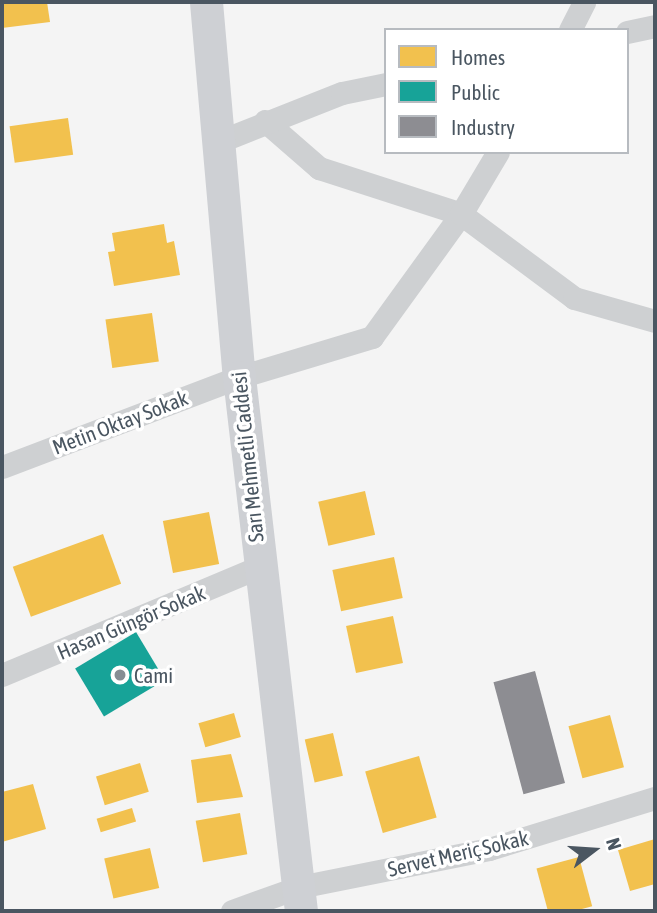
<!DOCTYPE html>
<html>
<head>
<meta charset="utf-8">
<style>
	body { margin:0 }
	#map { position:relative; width:657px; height:913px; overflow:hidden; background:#f4f4f4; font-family:"Asap Condensed",sans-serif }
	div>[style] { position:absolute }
	.homes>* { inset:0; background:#f2c14e; transform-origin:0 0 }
	.public>* { inset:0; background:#17a398; transform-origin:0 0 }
	.industry>* { inset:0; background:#8d8d92; transform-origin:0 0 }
	.street>* { height:23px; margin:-11.5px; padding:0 11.5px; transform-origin:11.5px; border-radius:11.5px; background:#ced0d2 }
	.secondary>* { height:33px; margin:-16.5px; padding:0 16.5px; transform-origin:16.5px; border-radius:16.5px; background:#ced0d4 }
	.dots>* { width:19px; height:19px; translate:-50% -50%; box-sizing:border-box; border:4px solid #fff; border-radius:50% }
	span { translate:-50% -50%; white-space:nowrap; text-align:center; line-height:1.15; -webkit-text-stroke:7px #fff; paint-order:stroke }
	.street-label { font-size:21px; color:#4a5661 }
	.poi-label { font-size:21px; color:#4a5661 }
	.left { translate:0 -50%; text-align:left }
	.frame { position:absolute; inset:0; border:4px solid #4a5661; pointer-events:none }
	.legend { position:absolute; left:384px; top:28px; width:245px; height:126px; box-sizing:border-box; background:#fff; border:2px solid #b7bbc0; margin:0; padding:9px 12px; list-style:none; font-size:21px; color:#4a5661 }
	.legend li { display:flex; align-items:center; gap:14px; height:35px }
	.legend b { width:35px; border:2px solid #b7bbc0 }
	.north { position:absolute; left:559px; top:815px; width:70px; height:70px; -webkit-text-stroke:5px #fff; paint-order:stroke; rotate:73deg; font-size:19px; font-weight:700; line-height:28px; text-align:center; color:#4a5661 }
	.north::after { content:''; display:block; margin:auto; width:24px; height:32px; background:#4a5661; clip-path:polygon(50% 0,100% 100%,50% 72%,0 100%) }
</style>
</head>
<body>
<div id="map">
	<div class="homes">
		<div style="clip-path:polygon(2px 2px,47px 2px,50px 22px,2px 28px)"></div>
		<div style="left:68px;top:118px;width:37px;height:59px;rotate:82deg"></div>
		<div style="clip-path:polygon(164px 224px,167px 243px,174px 241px,180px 275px,114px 286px,108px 252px,115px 251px,112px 233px)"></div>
		<div style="left:152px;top:313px;width:49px;height:47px;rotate:82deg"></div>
		<div style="left:365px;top:491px;width:45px;height:48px;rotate:77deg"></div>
		<div style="left:209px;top:512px;width:53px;height:47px;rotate:79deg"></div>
		<div style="left:103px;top:534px;width:53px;height:96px;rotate:70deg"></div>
		<div style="left:394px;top:557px;width:42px;height:63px;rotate:78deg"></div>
		<div style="left:393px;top:616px;width:48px;height:48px;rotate:78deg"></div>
		<div style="left:234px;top:713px;width:25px;height:37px;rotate:74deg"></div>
		<div style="left:610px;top:715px;width:54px;height:43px;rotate:75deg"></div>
		<div style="left:333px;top:733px;width:44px;height:29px;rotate:77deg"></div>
		<div style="clip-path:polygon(231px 754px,243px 797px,197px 803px,191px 760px)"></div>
		<div style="left:419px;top:756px;width:64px;height:56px;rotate:74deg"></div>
		<div style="left:140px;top:763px;width:30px;height:46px;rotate:73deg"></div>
		<div style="clip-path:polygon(33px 784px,46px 829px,2px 842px,2px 792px)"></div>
		<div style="left:132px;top:808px;width:14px;height:37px;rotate:73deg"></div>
		<div style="left:240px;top:813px;width:42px;height:45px;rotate:80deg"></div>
		<div style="clip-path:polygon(655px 839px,655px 884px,630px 891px,618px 850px)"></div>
		<div style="left:150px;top:848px;width:41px;height:47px;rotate:77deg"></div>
		<div style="left:579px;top:857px;width:51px;height:44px;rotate:75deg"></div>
	</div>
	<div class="public">
		<div style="left:136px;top:632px;width:56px;height:71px;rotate:59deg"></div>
	</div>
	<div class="industry">
		<div style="left:535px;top:671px;width:116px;height:43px;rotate:75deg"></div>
	</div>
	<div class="street">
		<div style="left:570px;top:30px;width:31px;rotate:-63deg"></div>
		<div style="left:627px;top:32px;width:29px;rotate:-12deg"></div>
		<div style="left:265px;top:121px;width:72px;rotate:41deg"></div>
		<div style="left:319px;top:168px;width:149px;rotate:17.9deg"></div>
		<div style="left:461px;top:214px;width:141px;rotate:36.6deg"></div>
		<div style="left:574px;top:298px;width:84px;rotate:15.9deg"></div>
		<div style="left:218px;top:142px;width:133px;rotate:-21.6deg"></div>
		<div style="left:342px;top:93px;width:45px;rotate:-11.6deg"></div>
		<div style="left:2px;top:467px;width:254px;rotate:-20.8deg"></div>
		<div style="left:239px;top:377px;width:139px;rotate:-16.7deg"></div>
		<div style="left:372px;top:337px;width:152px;rotate:-54.1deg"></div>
		<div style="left:461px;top:214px;width:72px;rotate:-59.2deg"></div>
		<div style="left:2px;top:675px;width:279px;rotate:-22.8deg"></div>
		<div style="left:232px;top:911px;width:71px;rotate:-19.7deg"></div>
		<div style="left:299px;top:887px;width:194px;rotate:-11.3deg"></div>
		<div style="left:489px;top:849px;width:174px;rotate:-17.1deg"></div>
	</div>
	<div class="secondary">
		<div style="left:206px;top:2px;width:376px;rotate:85deg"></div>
		<div style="left:239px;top:377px;width:538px;rotate:83.38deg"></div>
	</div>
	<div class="dots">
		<div style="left:120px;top:675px;background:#868d94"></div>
	</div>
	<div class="street-label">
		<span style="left:120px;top:422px;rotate:-21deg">Metin Oktay Sokak</span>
		<span style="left:247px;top:457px;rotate:-96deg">Sarı Mehmetli Caddesi</span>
		<span style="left:131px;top:622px;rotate:-23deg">Hasan Güngör Sokak</span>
		<span style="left:458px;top:853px;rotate:-13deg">Servet Meriç Sokak</span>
	</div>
	<div class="poi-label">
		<span class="left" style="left:134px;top:675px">Cami</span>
	</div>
	<div class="frame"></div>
	<ul class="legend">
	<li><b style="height:19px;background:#f2c14e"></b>Homes</li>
	<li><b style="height:19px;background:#17a398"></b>Public</li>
	<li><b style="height:19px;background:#8d8d92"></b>Industry</li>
	</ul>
	<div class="north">N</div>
</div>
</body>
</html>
